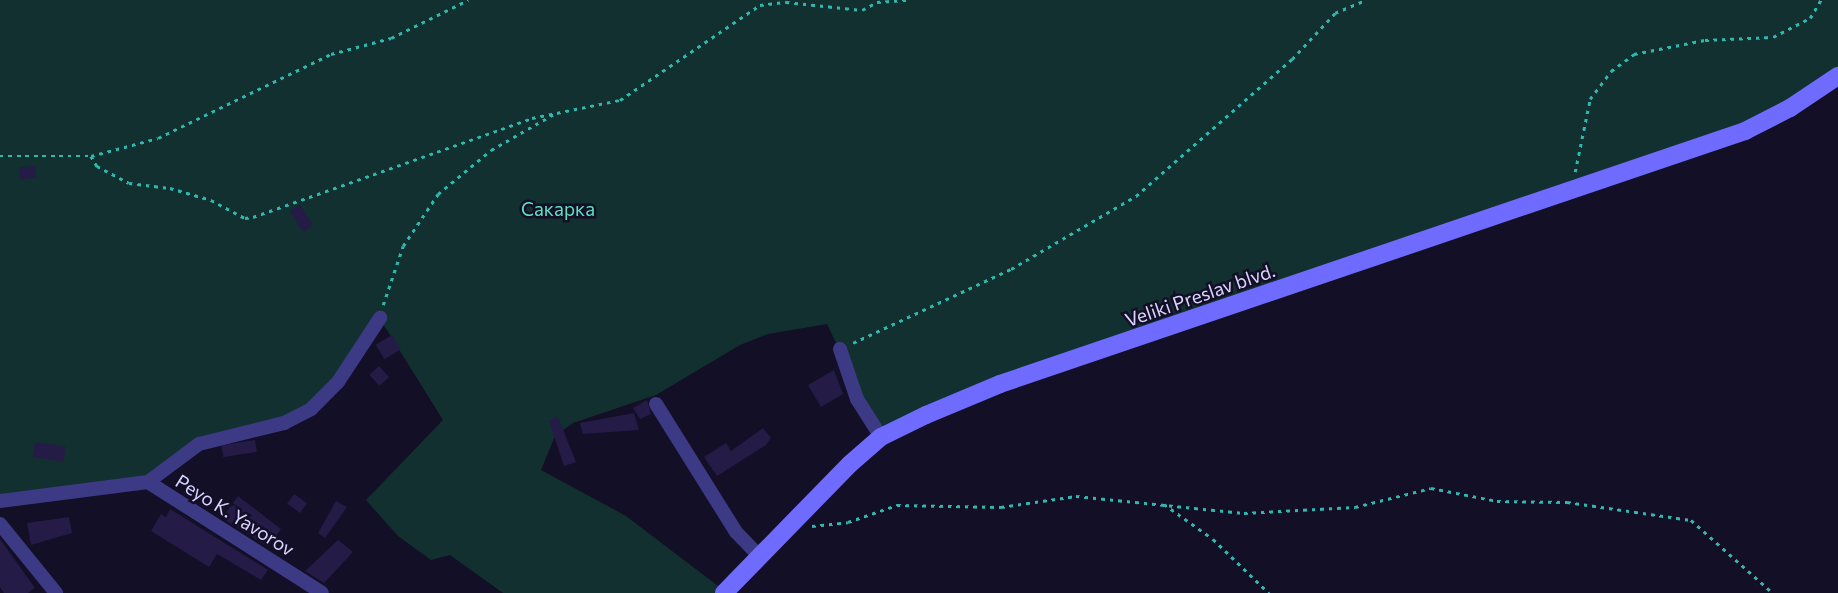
<!DOCTYPE html>
<html>
<head>
<meta charset="utf-8">
<style>
	body { margin:0 }
	#map { position:relative; width:1838px; height:593px; overflow:hidden; background:#130f26; font-family:Commissioner,sans-serif }
	div>[style] { position:absolute }
	.green>* { inset:0; background:#12302f }
	.building>* { inset:0; background:#241b47; transform-origin:0 0 }
	.path>* { height:2.5px; margin-top:-1.25px; transform-origin:0; background:repeating-linear-gradient(90deg,#2fb8b0 0 3.5px,transparent 0 8.5px) }
	.street>* { height:14px; margin:-7px; padding:0 7px; transform-origin:7px; border-radius:7px; background:#3d3a85 }
	.secondary>* { height:18px; margin:-9px; padding:0 9px; transform-origin:9px; border-radius:9px; background:#6f6bff }
	span { translate:-50% -50%; white-space:nowrap; text-align:center; line-height:1.15; -webkit-text-stroke:5px #130f26; paint-order:stroke }
	.park-label { font-size:19px; color:#5fe0c0 }
	.street-label { font-size:19px; color:#d9d4ff }
</style>
</head>
<body>
<div id="map">
	<div class="green">
		<div style="clip-path:polygon(0 0,1838px 0,1838px 76px,1790px 108px,1000px 384px,881px 437px,827px 324px,768px 334px,740px 345px,656px 395px,573px 423px,555px 436px,541px 470px,626px 516px,722px 589px,717px 593px,503px 593px,450px 555px,431px 560px,398px 536px,366px 500px,443px 420px,380px 319px,311px 409px,225px 434px,148px 482px,0 501px)"></div>
	</div>
	<div class="building">
		<div style="left:35px;top:166px;width:12px;height:16px;rotate:85deg"></div>
		<div style="left:300px;top:205px;width:24px;height:12px;rotate:57deg"></div>
		<div style="left:392px;top:335px;width:17px;height:19px;rotate:59deg"></div>
		<div style="left:379px;top:366px;width:15px;height:13px;rotate:48deg"></div>
		<div style="clip-path:polygon(834px 370px,843px 394px,821px 407px,808px 385px)"></div>
		<div style="clip-path:polygon(647px 400px,651px 414px,640px 419px,633px 408px)"></div>
		<div style="clip-path:polygon(634px 413px,639px 430px,583px 434px,580px 423px)"></div>
		<div style="clip-path:polygon(558px 417px,576px 462px,564px 466px,549px 421px)"></div>
		<div style="clip-path:polygon(763px 428px,771px 438px,766px 445px,717px 476px,704px 457px,726px 443px,731px 451px)"></div>
		<div style="left:255px;top:440px;width:12px;height:34px;rotate:81deg"></div>
		<div style="left:35px;top:442px;width:31px;height:15px;rotate:9deg"></div>
		<div style="left:294px;top:494px;width:16px;height:12px;rotate:35deg"></div>
		<div style="clip-path:polygon(238px 496px,281px 529px,268px 547px,222px 518px)"></div>
		<div style="clip-path:polygon(336px 501px,347px 507px,325px 538px,318px 533px)"></div>
		<div style="clip-path:polygon(170px 509px,268px 570px,261px 580px,217px 554px,209px 567px,151px 531px,161px 514px,166px 517px)"></div>
		<div style="clip-path:polygon(69px 517px,72px 533px,31px 545px,27px 523px)"></div>
		<div style="clip-path:polygon(0 539px,35px 588px,28px 593px,4px 593px,0 587px)"></div>
		<div style="clip-path:polygon(338px 540px,353px 552px,324px 583px,305px 571px)"></div>
	</div>
	<div class="path">
		<div style="left:0;top:156px;width:91px"></div>
		<div style="left:91px;top:156px;width:69px;rotate:-15deg"></div>
		<div style="left:158px;top:138px;width:192px;rotate:-25.9deg"></div>
		<div style="left:331px;top:54px;width:62px;rotate:-14.9deg"></div>
		<div style="left:391px;top:38px;width:86px;rotate:-26.3deg"></div>
		<div style="left:91px;top:156px;width:12px;rotate:59deg"></div>
		<div style="left:97px;top:166px;width:36px;rotate:28deg"></div>
		<div style="left:129px;top:183px;width:41px;rotate:7deg"></div>
		<div style="left:170px;top:188px;width:43px;rotate:16.3deg"></div>
		<div style="left:211px;top:200px;width:38px;rotate:28deg"></div>
		<div style="left:245px;top:218px;width:8px;rotate:-7deg"></div>
		<div style="left:253px;top:217px;width:296px;rotate:-19.5deg"></div>
		<div style="left:532px;top:118px;width:90px;rotate:-11.6deg"></div>
		<div style="left:620px;top:100px;width:169px;rotate:-34.2deg"></div>
		<div style="left:760px;top:5px;width:26px;rotate:-7deg"></div>
		<div style="left:786px;top:2px;width:76px;rotate:6deg"></div>
		<div style="left:862px;top:10px;width:17px;rotate:-28deg"></div>
		<div style="left:877px;top:2px;width:31px;rotate:-4deg"></div>
		<div style="left:1575px;top:172px;width:75px;rotate:-78.4deg"></div>
		<div style="left:1590px;top:99px;width:35px;rotate:-53deg"></div>
		<div style="left:1611px;top:71px;width:29px;rotate:-36deg"></div>
		<div style="left:1634px;top:54px;width:72px;rotate:-11.2deg"></div>
		<div style="left:1705px;top:40px;width:68px;rotate:-2.5deg"></div>
		<div style="left:1773px;top:37px;width:42px;rotate:-27.2deg"></div>
		<div style="left:1810px;top:18px;width:21px;rotate:-59deg"></div>
		<div style="left:383px;top:305px;width:62px;rotate:-71.3deg"></div>
		<div style="left:403px;top:246px;width:63px;rotate:-56.1deg"></div>
		<div style="left:438px;top:194px;width:69px;rotate:-39.7deg"></div>
		<div style="left:491px;top:150px;width:73px;rotate:-29.7deg"></div>
		<div style="left:853px;top:343px;width:174px;rotate:-25.1deg"></div>
		<div style="left:1011px;top:269px;width:145px;rotate:-30.3deg"></div>
		<div style="left:1136px;top:196px;width:208px;rotate:-41.3deg"></div>
		<div style="left:1292px;top:59px;width:63px;rotate:-46.9deg"></div>
		<div style="left:1335px;top:13px;width:33px;rotate:-23deg"></div>
		<div style="left:1164px;top:504px;width:60px;rotate:35.5deg"></div>
		<div style="left:1213px;top:539px;width:78px;rotate:44deg"></div>
		<div style="left:812px;top:526px;width:36px;rotate:-6deg"></div>
		<div style="left:848px;top:522px;width:52px;rotate:-19.1deg"></div>
		<div style="left:897px;top:505px;width:104px;rotate:1.1deg"></div>
		<div style="left:1001px;top:507px;width:76px;rotate:-8.3deg"></div>
		<div style="left:1076px;top:496px;width:169px;rotate:5.8deg"></div>
		<div style="left:1244px;top:513px;width:111px;rotate:-3.1deg"></div>
		<div style="left:1355px;top:507px;width:78px;rotate:-14deg"></div>
		<div style="left:1431px;top:488px;width:67px;rotate:11.1deg"></div>
		<div style="left:1497px;top:501px;width:70px;rotate:0.8deg"></div>
		<div style="left:1567px;top:502px;width:125px;rotate:8.3deg"></div>
		<div style="left:1691px;top:520px;width:110px;rotate:41.7deg"></div>
	</div>
	<div class="street">
		<div style="left:840px;top:349px;width:53px;rotate:71.2deg"></div>
		<div style="left:857px;top:399px;width:45px;rotate:57.7deg"></div>
		<div style="left:656px;top:404px;width:151px;rotate:58deg"></div>
		<div style="left:736px;top:532px;width:35px;rotate:46deg"></div>
		<div style="left:148px;top:482px;width:64px;rotate:-36.7deg"></div>
		<div style="left:199px;top:444px;width:88px;rotate:-13.9deg"></div>
		<div style="left:284px;top:423px;width:30px;rotate:-27deg"></div>
		<div style="left:311px;top:409px;width:38px;rotate:-45deg"></div>
		<div style="left:338px;top:382px;width:77px;rotate:-56.7deg"></div>
		<div style="left:0;top:501px;width:149px;rotate:-7.3deg"></div>
		<div style="left:148px;top:482px;width:206px;rotate:32.5deg"></div>
		<div style="left:0;top:524px;width:89px;rotate:50.9deg"></div>
	</div>
	<div class="secondary">
		<div style="left:724px;top:593px;width:180px;rotate:-45.7deg"></div>
		<div style="left:850px;top:464px;width:41px;rotate:-41.1deg"></div>
		<div style="left:881px;top:437px;width:50px;rotate:-26.1deg"></div>
		<div style="left:926px;top:415px;width:80px;rotate:-22.7deg"></div>
		<div style="left:1000px;top:384px;width:787px;rotate:-18.76deg"></div>
		<div style="left:1745px;top:131px;width:51px;rotate:-27.1deg"></div>
		<div style="left:1790px;top:108px;width:58px;rotate:-33.7deg"></div>
	</div>
	<div class="park-label">
		<span style="left:558px;top:209px">Сакарка</span>
	</div>
	<div class="street-label">
		<span style="left:1200px;top:295px;rotate:-19deg">Veliki Preslav blvd.</span>
		<span style="left:235px;top:515px;rotate:32deg">Peyo K. Yavorov</span>
	</div>
</div>
</body>
</html>
